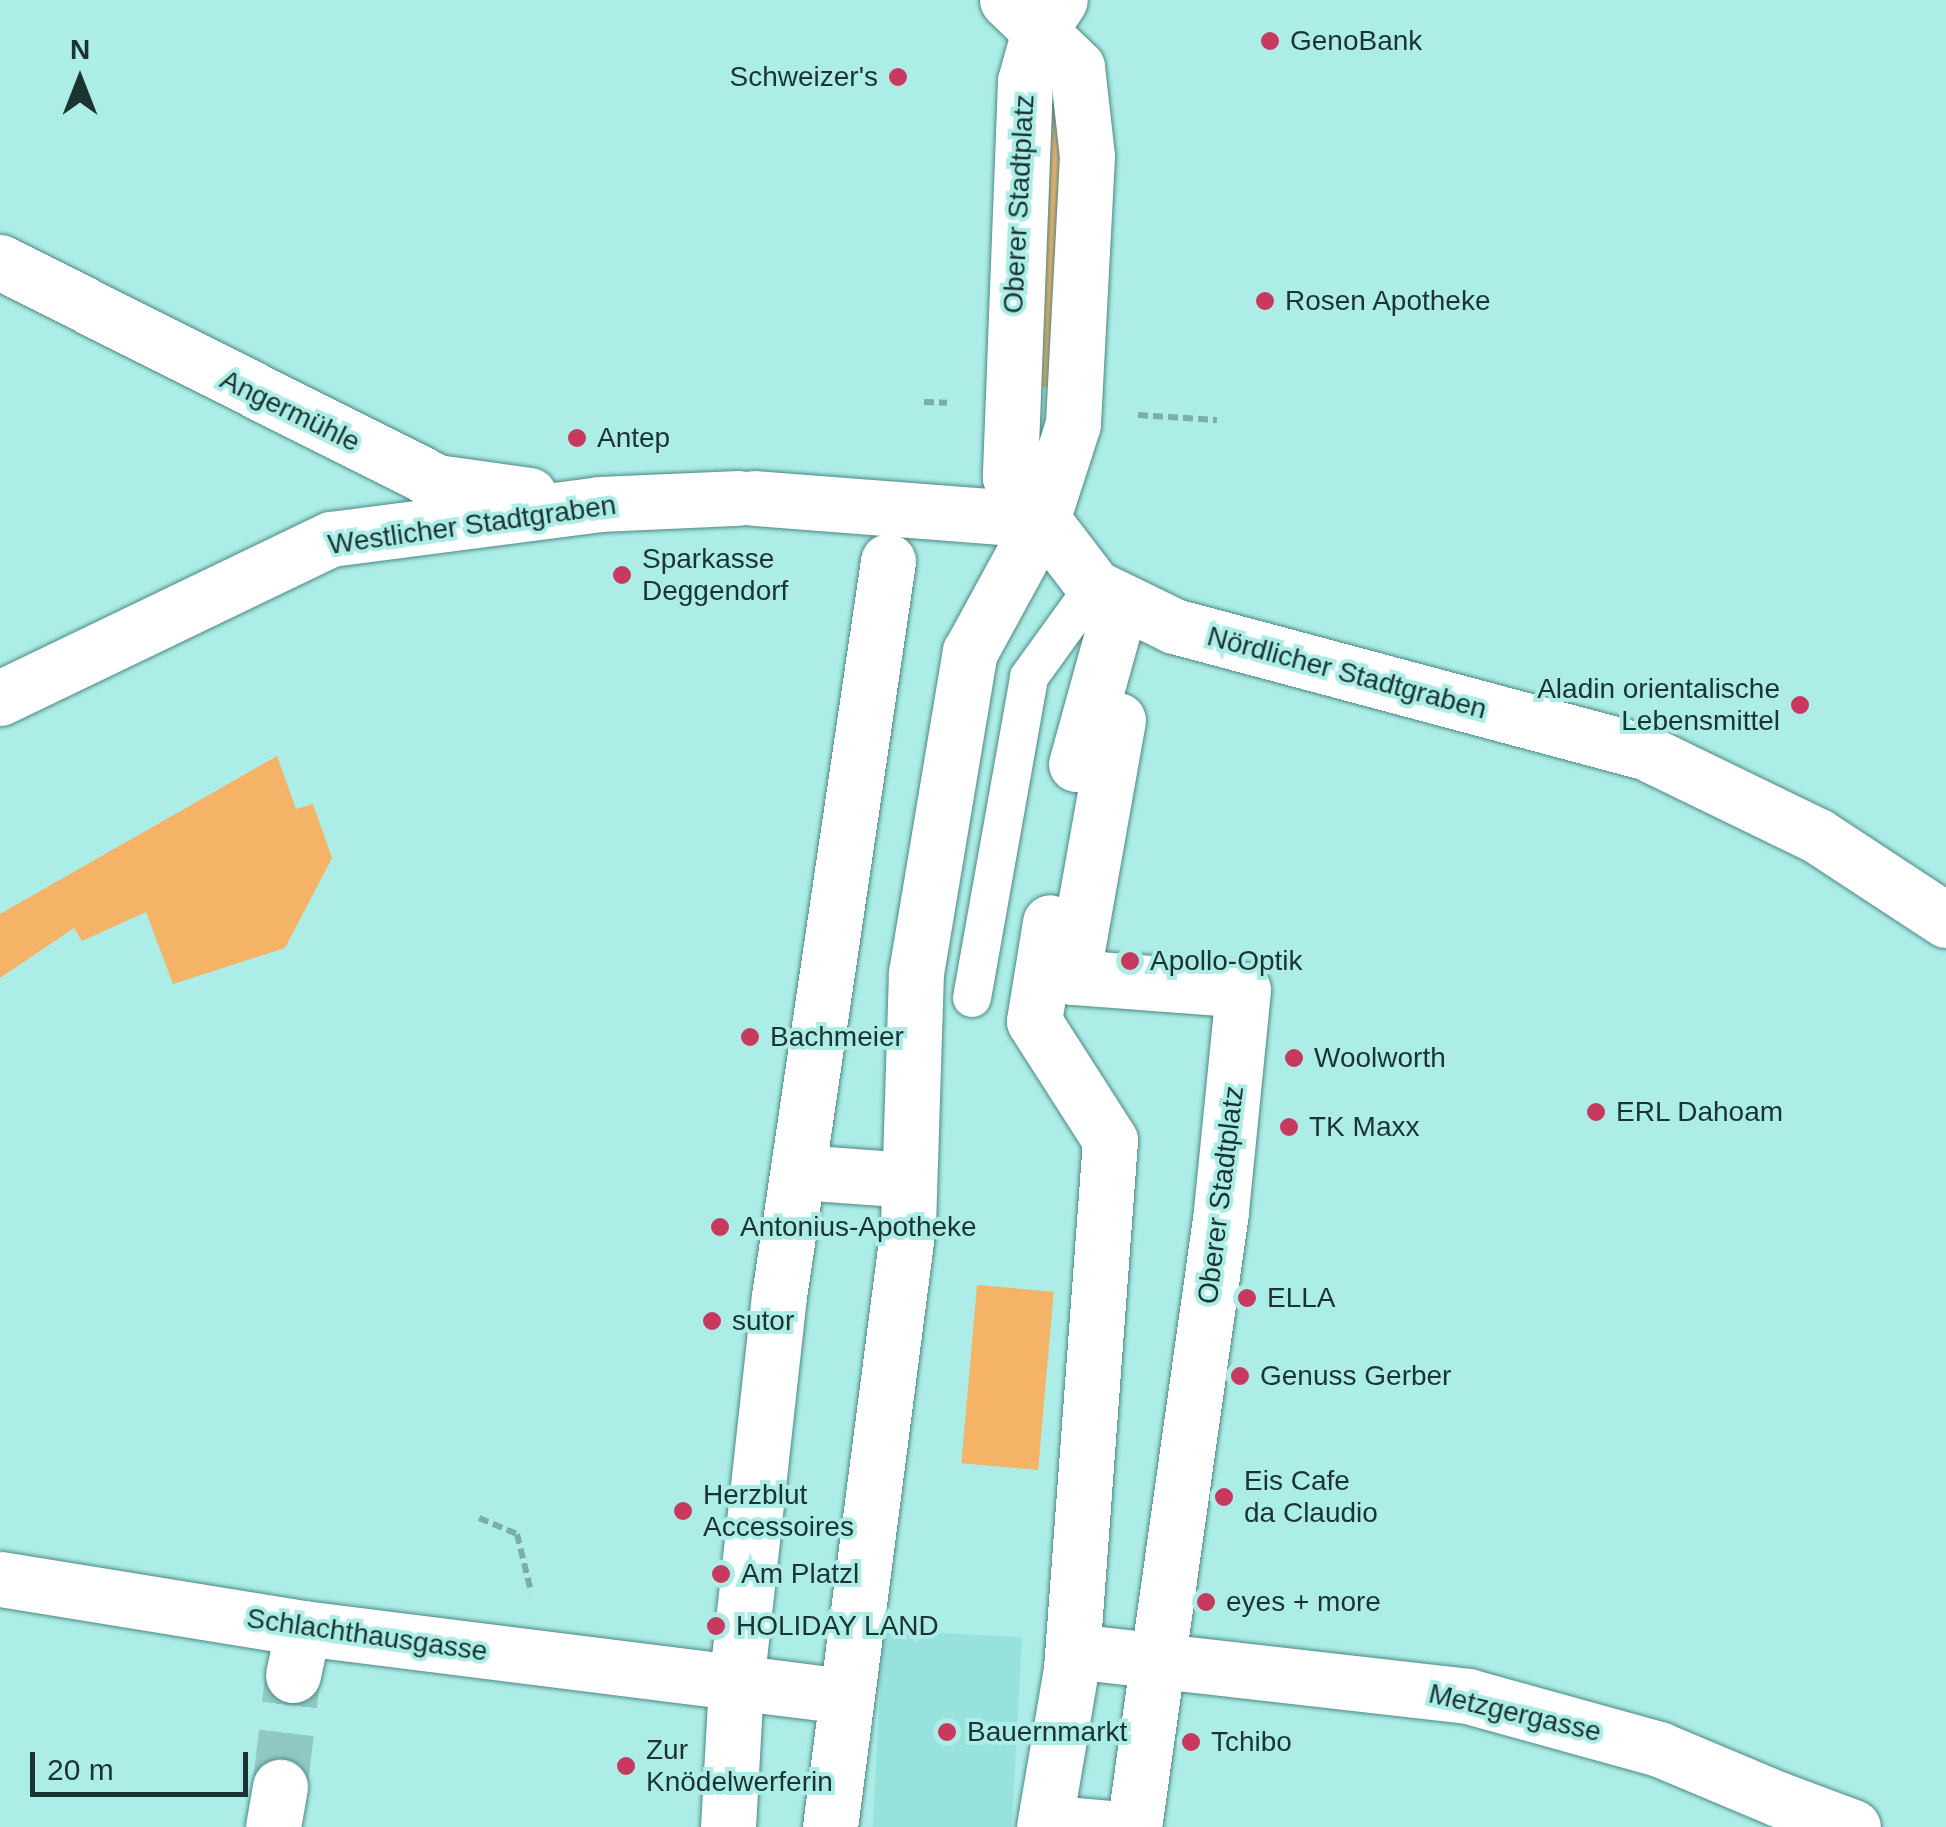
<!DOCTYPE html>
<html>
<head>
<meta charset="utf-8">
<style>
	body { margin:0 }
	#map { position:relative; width:1946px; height:1827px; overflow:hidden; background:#adede7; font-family:Helvetica,sans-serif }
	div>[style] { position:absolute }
	.built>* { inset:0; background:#98e2dd; transform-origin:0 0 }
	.green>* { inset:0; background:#f5b367; transform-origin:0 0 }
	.pedestrian-tunnel>* { height:55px; margin-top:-27.5px; transform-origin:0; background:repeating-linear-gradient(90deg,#90c8c3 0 55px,transparent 0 83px) }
	.path>* { height:6px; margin-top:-3px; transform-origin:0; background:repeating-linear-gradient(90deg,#7bada9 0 10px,transparent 0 15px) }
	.roads { filter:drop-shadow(0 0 2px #4b8884) drop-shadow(0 0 2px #4b8884) }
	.service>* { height:38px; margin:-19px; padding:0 19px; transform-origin:19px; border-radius:19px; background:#fff }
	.pedestrian>* { height:55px; margin:-27.5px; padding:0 27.5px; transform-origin:27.5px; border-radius:27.5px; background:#fff }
	.minor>* { height:55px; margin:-27.5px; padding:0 27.5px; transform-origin:27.5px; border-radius:27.5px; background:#fff }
	.tertiary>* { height:55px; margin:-27.5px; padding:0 27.5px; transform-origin:27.5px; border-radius:27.5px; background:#fff }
	.dots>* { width:28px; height:28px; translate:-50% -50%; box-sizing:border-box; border:5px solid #adede7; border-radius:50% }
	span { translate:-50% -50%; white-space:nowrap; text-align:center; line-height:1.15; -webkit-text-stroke:8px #adede7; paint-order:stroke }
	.poi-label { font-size:28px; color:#1b3432 }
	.left { translate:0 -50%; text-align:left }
	.right { translate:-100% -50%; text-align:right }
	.street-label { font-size:28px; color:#1b3432 }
	.north { position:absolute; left:30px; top:30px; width:100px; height:100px; -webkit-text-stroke:8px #adede7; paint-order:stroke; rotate:0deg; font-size:28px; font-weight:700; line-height:40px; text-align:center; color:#1b3432 }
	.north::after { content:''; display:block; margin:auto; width:35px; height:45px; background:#1b3432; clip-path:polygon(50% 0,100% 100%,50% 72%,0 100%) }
	.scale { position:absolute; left:30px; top:1752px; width:218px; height:45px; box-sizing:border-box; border:5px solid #1b3432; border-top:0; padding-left:12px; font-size:30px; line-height:35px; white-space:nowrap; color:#1b3432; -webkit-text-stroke:8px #adede7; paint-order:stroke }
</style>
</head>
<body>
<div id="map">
	<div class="built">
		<div style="left:883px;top:1630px;width:139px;height:198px;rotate:3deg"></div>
	</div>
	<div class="green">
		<div style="clip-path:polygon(1042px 72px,1067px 82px,1062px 387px,1031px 387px)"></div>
		<div style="clip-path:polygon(277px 756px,296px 809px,313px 804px,332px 858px,285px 948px,173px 984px,146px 912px,82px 941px,74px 928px,0 978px,0 914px)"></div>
		<div style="left:977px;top:1285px;width:77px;height:179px;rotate:5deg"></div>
	</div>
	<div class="pedestrian-tunnel">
		<div style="left:280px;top:1787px;width:113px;rotate:-83.4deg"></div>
	</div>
	<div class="path">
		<div style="left:924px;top:402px;width:23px;rotate:2deg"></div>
		<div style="left:1138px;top:415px;width:79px;rotate:3.6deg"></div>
		<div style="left:479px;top:1518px;width:41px;rotate:22.8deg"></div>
		<div style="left:517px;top:1534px;width:60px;rotate:76.4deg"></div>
	</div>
	<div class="roads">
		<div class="service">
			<div style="left:972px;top:998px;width:326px;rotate:-79.9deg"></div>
			<div style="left:1029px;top:677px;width:111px;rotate:-54.2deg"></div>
			<div style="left:1045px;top:1814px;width:89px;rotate:5.1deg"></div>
		</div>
		<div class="pedestrian">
			<div style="left:1118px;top:720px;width:261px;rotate:100.1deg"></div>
			<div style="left:1072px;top:977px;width:171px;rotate:4.3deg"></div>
			<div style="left:1243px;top:990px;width:223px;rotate:95.7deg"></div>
			<div style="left:1221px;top:1212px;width:621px;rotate:98.05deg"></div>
			<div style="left:1076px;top:764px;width:165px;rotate:-74.5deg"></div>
			<div style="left:798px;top:1172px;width:111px;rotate:4.1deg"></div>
			<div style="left:0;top:1579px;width:307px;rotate:9.2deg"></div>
			<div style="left:303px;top:1628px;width:546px;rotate:7.15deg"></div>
			<div style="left:1073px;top:1651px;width:398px;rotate:6.5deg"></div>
			<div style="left:1468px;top:1696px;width:198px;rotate:15.5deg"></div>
			<div style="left:1659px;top:1749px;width:129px;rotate:22.8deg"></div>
			<div style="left:293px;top:1675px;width:48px;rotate:-78deg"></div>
			<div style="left:273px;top:1827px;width:41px;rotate:-80.1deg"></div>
			<div style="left:728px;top:1827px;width:142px;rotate:-86.8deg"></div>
			<div style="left:736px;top:1685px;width:391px;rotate:-83.7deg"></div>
			<div style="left:779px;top:1296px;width:743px;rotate:-81.56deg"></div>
			<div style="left:830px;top:1827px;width:606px;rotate:-82.61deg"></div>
			<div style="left:908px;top:1226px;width:253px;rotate:-88.2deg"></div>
			<div style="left:916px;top:973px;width:326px;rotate:-80.5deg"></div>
			<div style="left:970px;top:652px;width:150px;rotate:-61.4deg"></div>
			<div style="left:1044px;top:1827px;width:160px;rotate:-80.3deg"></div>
			<div style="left:1071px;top:1669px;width:530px;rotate:-85.78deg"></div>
			<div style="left:1110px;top:1140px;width:141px;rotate:-122.6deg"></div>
			<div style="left:1034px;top:1021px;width:100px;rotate:-80.8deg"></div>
		</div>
		<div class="minor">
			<div style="left:1039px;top:31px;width:37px;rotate:-56deg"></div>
			<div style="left:0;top:262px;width:489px;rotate:26.7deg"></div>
			<div style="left:437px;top:482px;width:93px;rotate:8deg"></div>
			<div style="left:754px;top:498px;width:289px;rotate:4.4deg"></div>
			<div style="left:0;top:698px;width:367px;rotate:-25.7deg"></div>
			<div style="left:331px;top:539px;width:270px;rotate:-7.4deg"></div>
			<div style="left:599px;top:504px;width:140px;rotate:-2.5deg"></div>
			<div style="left:1778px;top:1799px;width:80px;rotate:20.5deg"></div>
		</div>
		<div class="tertiary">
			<div style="left:1007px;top:0;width:97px;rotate:43.7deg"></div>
			<div style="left:1077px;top:67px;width:90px;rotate:83.6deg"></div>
			<div style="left:1087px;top:156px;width:268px;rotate:93deg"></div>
			<div style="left:1073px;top:424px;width:101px;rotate:107.9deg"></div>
			<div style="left:1039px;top:31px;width:52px;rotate:105.6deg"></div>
			<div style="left:1025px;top:81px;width:396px;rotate:92.2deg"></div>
			<div style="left:1010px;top:477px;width:138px;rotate:52.6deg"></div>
			<div style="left:1094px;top:587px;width:89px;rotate:26deg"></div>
			<div style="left:1174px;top:626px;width:490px;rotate:15deg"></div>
			<div style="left:1647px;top:753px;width:190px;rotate:25.9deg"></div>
			<div style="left:1818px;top:836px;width:153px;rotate:33.3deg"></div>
		</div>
	</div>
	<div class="dots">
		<div style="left:1270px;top:41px;background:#c83960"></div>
		<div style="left:898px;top:77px;background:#c83960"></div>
		<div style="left:1265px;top:301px;background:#c83960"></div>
		<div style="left:577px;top:438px;background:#c83960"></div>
		<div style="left:622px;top:575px;background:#c83960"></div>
		<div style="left:1800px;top:705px;background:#c83960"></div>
		<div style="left:1130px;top:961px;background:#c83960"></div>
		<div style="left:750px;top:1037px;background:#c83960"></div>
		<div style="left:1294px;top:1058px;background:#c83960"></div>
		<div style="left:1596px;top:1112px;background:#c83960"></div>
		<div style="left:1289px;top:1127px;background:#c83960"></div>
		<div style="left:720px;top:1227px;background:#c83960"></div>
		<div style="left:1247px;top:1298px;background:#c83960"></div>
		<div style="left:712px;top:1321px;background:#c83960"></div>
		<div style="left:1240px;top:1376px;background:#c83960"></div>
		<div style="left:1224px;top:1497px;background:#c83960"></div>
		<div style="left:683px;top:1511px;background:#c83960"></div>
		<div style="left:721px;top:1574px;background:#c83960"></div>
		<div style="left:1206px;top:1602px;background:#c83960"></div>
		<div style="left:716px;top:1626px;background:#c83960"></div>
		<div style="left:947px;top:1732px;background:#c83960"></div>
		<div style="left:1191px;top:1742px;background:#c83960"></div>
		<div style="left:626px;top:1766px;background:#c83960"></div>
	</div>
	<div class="poi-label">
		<span class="left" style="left:1290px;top:41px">GenoBank</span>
		<span class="right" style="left:878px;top:77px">Schweizer's</span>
		<span class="left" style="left:1285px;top:301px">Rosen Apotheke</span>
		<span class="left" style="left:597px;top:438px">Antep</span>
		<span class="left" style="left:642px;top:575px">Sparkasse<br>Deggendorf</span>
		<span class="right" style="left:1780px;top:705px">Aladin orientalische<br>Lebensmittel</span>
		<span class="left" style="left:1150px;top:961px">Apollo-Optik</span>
		<span class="left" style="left:770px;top:1037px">Bachmeier</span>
		<span class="left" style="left:1314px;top:1058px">Woolworth</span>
		<span class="left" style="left:1616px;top:1112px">ERL Dahoam</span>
		<span class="left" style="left:1309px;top:1127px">TK Maxx</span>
		<span class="left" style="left:740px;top:1227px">Antonius-Apotheke</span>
		<span class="left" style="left:1267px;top:1298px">ELLA</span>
		<span class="left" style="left:732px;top:1321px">sutor</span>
		<span class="left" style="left:1260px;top:1376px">Genuss Gerber</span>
		<span class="left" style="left:1244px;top:1497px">Eis Cafe<br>da Claudio</span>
		<span class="left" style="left:703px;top:1511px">Herzblut<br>Accessoires</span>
		<span class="left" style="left:741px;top:1574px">Am Platzl</span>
		<span class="left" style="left:1226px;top:1602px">eyes + more</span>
		<span class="left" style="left:736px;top:1626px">HOLIDAY LAND</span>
		<span class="left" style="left:967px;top:1732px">Bauernmarkt</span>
		<span class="left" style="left:1211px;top:1742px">Tchibo</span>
		<span class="left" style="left:646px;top:1766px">Zur<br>Knödelwerferin</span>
	</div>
	<div class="street-label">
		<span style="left:1019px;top:204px;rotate:-87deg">Oberer Stadtplatz</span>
		<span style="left:290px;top:411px;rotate:26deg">Angermühle</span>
		<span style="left:472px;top:525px;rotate:-8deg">Westlicher Stadtgraben</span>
		<span style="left:1347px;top:673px;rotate:15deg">Nördlicher Stadtgraben</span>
		<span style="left:1221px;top:1195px;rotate:-83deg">Oberer Stadtplatz</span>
		<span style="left:367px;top:1635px;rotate:8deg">Schlachthausgasse</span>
		<span style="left:1515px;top:1713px;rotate:13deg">Metzgergasse</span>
	</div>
	<div class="north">N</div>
	<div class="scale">20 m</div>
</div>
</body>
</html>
